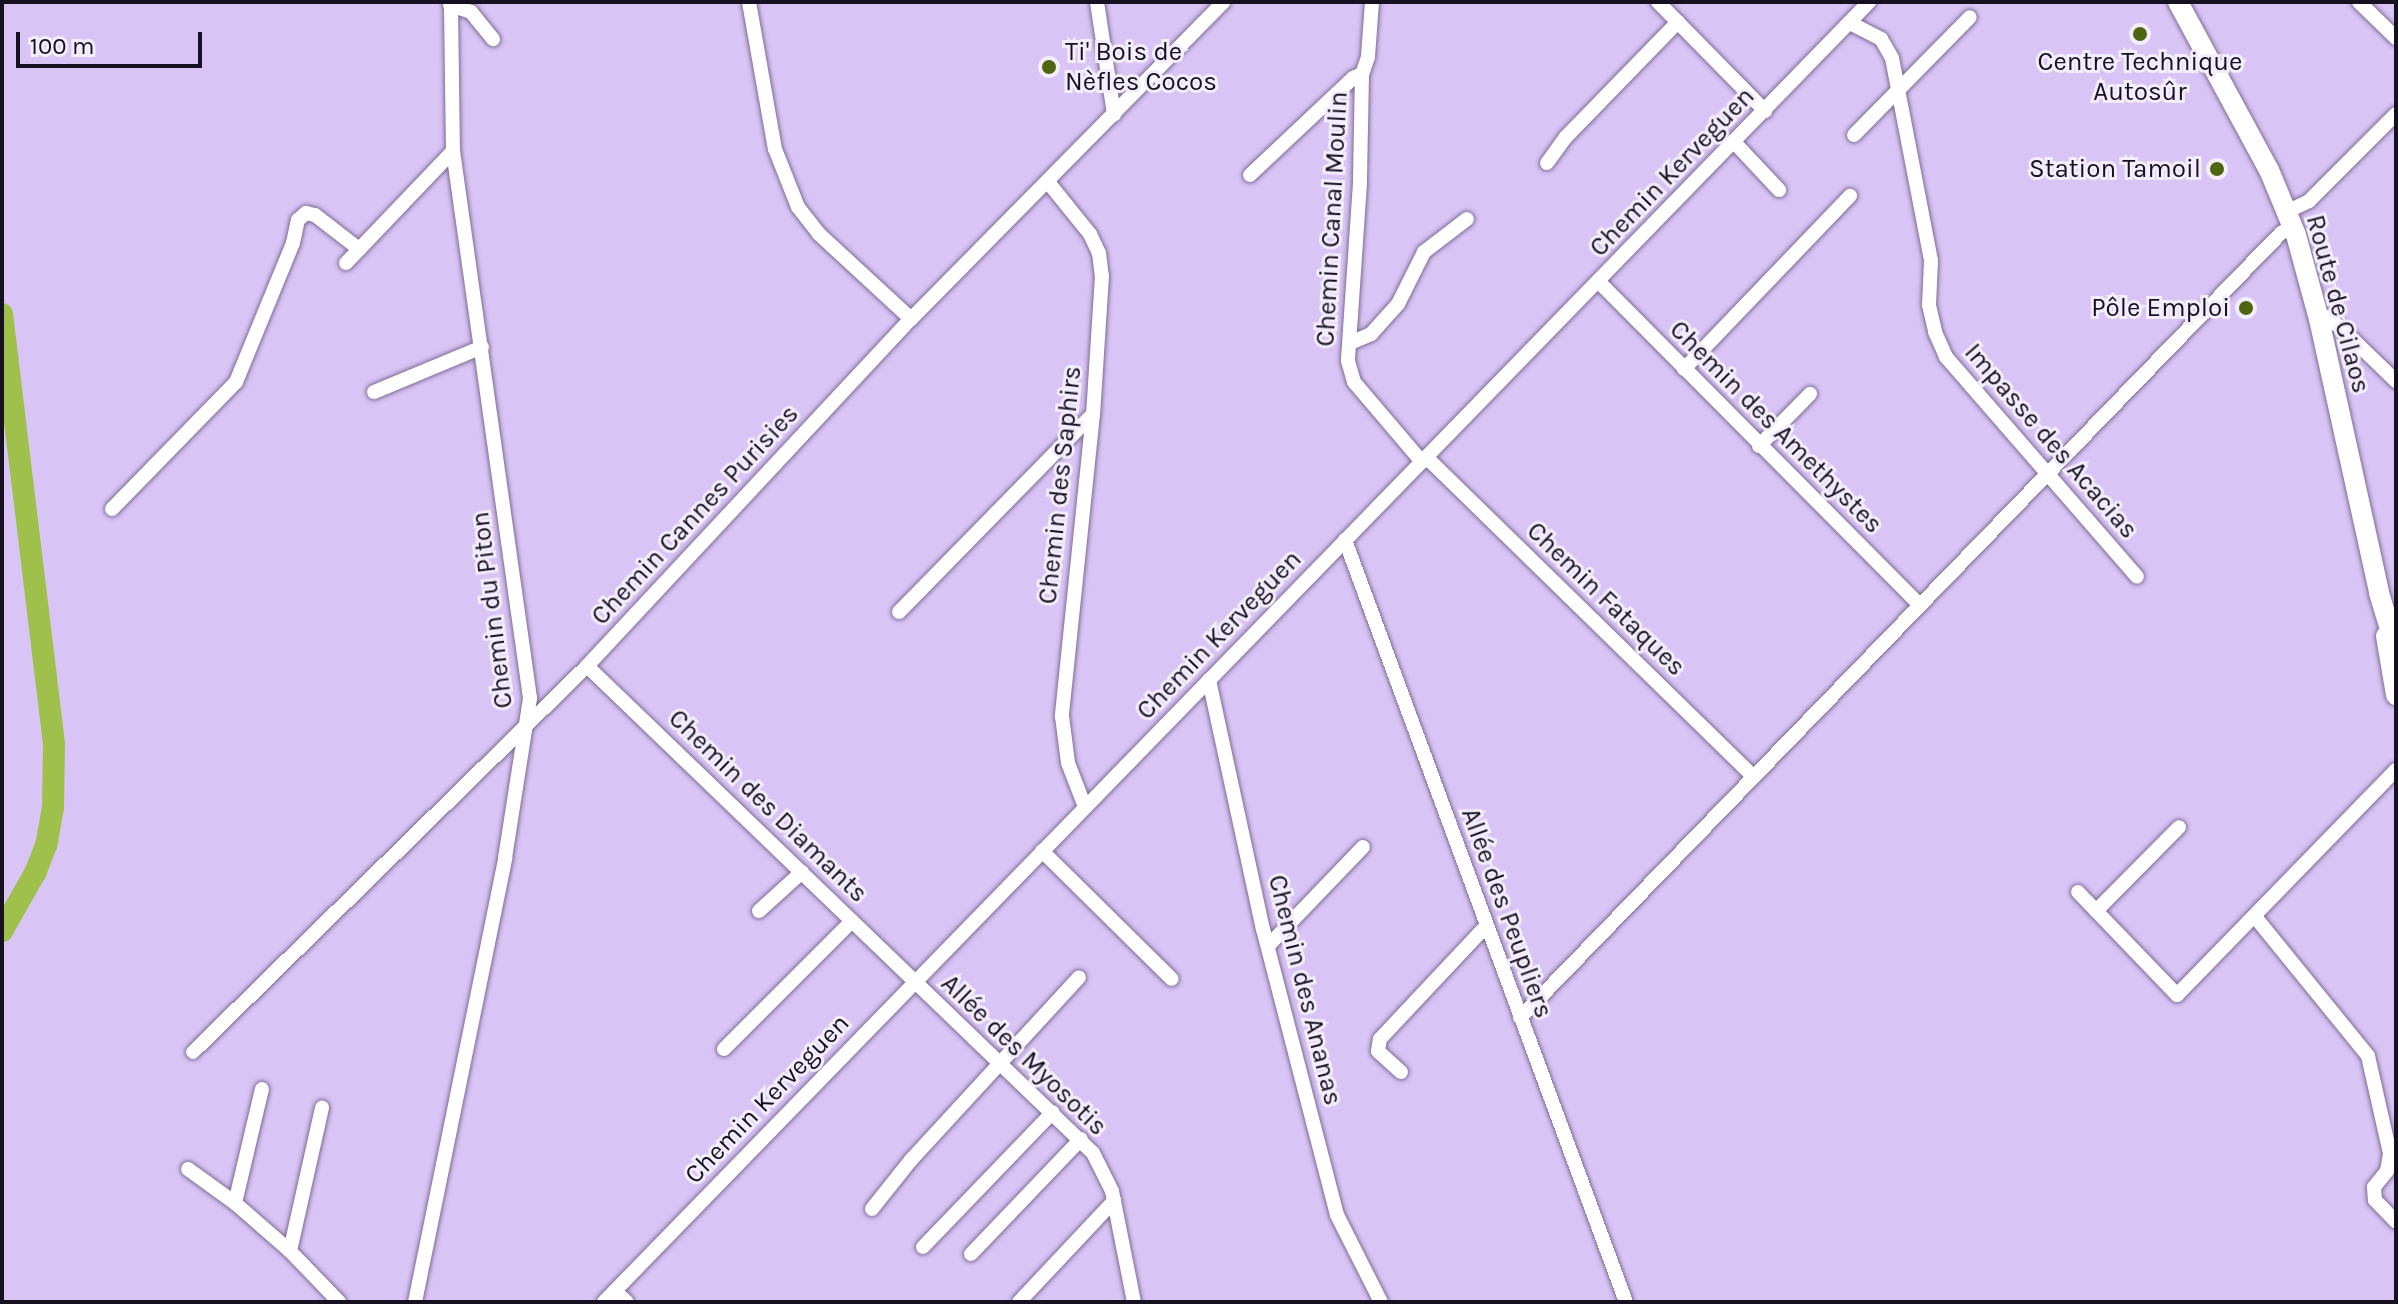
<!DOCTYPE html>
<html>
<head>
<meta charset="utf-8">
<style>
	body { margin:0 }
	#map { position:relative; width:2398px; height:1304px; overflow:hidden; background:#d9c5f5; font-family:Karla,sans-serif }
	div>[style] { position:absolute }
	.river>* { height:22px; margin:-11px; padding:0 11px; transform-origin:11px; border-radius:11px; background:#9fc04b }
	.roads { filter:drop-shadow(0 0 2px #7e6c97) drop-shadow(0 0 2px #7e6c97) }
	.minor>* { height:14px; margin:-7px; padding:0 7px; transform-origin:7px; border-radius:7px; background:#fff }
	.secondary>* { height:20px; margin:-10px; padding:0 10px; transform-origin:10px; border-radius:10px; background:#fff }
	.dots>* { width:22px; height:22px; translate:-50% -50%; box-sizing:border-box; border:4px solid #f3edfc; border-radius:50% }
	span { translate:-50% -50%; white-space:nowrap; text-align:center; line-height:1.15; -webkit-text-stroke:6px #f3edfc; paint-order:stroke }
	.poi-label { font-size:26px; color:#171020 }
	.left { translate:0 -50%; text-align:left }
	.right { translate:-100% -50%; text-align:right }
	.street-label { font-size:26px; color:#171020 }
	.frame { position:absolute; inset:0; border:4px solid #171020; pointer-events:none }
	.scale { position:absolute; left:16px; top:32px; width:186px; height:36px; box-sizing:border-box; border:4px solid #171020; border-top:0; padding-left:10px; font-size:24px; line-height:28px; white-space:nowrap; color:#171020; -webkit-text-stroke:6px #f3edfc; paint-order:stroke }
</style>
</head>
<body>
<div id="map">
	<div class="river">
		<div style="left:2px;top:314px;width:433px;rotate:83.1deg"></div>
		<div style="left:54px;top:744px;width:63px;rotate:90.9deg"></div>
		<div style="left:53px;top:807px;width:39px;rotate:100deg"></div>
		<div style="left:46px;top:845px;width:30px;rotate:111deg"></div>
		<div style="left:35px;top:873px;width:67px;rotate:119.6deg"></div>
	</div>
	<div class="roads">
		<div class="minor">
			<div style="left:749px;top:2px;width:149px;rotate:80deg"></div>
			<div style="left:775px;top:149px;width:62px;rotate:68.4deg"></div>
			<div style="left:798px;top:207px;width:34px;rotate:52deg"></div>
			<div style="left:819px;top:234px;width:125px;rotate:42.7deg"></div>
			<div style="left:1097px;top:2px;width:114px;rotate:81.4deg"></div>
			<div style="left:1372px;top:2px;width:55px;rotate:94.2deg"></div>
			<div style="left:1368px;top:57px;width:18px;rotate:109deg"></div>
			<div style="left:1362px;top:74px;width:109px;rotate:91.1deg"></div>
			<div style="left:1360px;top:183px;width:178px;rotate:93.9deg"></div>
			<div style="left:1348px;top:361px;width:22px;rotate:74deg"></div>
			<div style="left:1354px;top:382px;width:105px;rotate:49.6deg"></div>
			<div style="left:1658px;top:2px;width:153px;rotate:45.5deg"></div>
			<div style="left:2359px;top:2px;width:52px;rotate:44.2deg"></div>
			<div style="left:450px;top:5px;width:22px;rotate:18deg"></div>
			<div style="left:471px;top:12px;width:35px;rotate:51deg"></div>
			<div style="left:1850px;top:23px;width:35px;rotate:27deg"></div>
			<div style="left:1881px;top:39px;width:22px;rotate:60deg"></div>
			<div style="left:1892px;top:58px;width:207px;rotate:79.1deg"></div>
			<div style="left:1931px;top:261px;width:44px;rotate:92.6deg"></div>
			<div style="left:1929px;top:305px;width:28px;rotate:77deg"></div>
			<div style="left:1935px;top:332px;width:27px;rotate:66deg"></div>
			<div style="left:1946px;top:357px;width:291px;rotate:49deg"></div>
			<div style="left:1854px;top:135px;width:165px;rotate:-45.5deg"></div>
			<div style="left:1734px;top:142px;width:66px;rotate:46.8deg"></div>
			<div style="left:1547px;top:163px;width:31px;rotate:-54deg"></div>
			<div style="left:1565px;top:138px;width:162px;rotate:-45.8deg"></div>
			<div style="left:1250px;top:175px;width:141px;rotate:-43.3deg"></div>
			<div style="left:1353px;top:78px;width:10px;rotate:-24deg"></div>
			<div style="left:1048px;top:182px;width:67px;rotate:51.1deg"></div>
			<div style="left:1090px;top:234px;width:21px;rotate:65deg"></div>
			<div style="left:1099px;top:253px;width:23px;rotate:83deg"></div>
			<div style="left:1102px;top:276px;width:138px;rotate:93.7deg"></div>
			<div style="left:1093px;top:414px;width:304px;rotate:95.9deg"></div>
			<div style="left:1062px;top:716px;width:47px;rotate:82.7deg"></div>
			<div style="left:1068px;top:763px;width:47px;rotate:68.9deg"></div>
			<div style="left:2288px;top:211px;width:23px;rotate:-25deg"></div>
			<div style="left:2309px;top:201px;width:123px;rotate:-45deg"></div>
			<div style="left:346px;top:263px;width:155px;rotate:-46.3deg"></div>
			<div style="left:1599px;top:282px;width:455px;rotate:45.2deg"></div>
			<div style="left:2319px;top:319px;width:7px;rotate:-16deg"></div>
			<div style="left:2326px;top:317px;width:17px;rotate:36deg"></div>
			<div style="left:2340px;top:327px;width:78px;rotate:44deg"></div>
			<div style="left:1350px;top:343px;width:23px;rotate:-23deg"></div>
			<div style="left:1371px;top:334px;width:40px;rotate:-48deg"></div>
			<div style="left:1398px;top:304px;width:58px;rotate:-63.4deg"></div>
			<div style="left:1424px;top:252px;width:54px;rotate:-37.5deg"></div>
			<div style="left:1684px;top:369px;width:240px;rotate:-46.2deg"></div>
			<div style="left:374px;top:392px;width:117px;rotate:-22.6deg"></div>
			<div style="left:1759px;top:446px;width:73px;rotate:-45.6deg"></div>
			<div style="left:1426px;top:457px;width:455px;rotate:44.3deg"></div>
			<div style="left:112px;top:509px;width:177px;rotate:-45.7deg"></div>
			<div style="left:236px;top:382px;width:150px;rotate:-67.7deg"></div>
			<div style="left:293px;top:243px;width:24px;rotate:-78deg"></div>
			<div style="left:298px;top:220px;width:11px;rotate:-41deg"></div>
			<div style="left:306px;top:213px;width:9px;rotate:13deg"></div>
			<div style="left:315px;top:215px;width:56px;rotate:37.7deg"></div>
			<div style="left:1345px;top:540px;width:812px;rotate:69.76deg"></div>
			<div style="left:899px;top:612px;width:277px;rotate:-45.6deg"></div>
			<div style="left:587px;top:666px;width:702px;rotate:43.9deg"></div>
			<div style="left:1093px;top:1153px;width:42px;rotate:63.4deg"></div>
			<div style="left:1112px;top:1191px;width:113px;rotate:78.8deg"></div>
			<div style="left:1209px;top:680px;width:255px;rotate:77.8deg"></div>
			<div style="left:1263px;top:929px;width:295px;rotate:75.5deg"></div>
			<div style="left:1337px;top:1215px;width:97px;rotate:63.2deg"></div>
			<div style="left:1042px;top:851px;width:182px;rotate:44.6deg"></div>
			<div style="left:2078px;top:892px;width:143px;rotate:46.1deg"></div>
			<div style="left:2177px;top:995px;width:314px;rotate:-45.8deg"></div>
			<div style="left:759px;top:911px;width:58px;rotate:-42.2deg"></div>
			<div style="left:2096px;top:911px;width:118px;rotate:-45.3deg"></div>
			<div style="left:2256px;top:918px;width:178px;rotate:50.9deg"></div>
			<div style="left:2368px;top:1056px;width:100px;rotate:77.3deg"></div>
			<div style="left:2390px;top:1154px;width:17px;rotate:100deg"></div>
			<div style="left:2387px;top:1171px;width:21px;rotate:129deg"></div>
			<div style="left:2374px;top:1187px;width:13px;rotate:86deg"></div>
			<div style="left:2375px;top:1200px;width:30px;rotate:46deg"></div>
			<div style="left:1268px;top:946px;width:137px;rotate:-46.2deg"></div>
			<div style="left:1520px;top:1018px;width:1093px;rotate:-45.89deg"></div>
			<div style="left:2281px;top:233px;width:14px;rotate:-30deg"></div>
			<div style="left:724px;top:1049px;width:181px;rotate:-45deg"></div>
			<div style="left:193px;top:1052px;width:552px;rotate:-44.41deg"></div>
			<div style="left:587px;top:666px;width:475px;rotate:-47deg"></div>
			<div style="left:911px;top:319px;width:445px;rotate:-45.4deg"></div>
			<div style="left:1401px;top:1072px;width:31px;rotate:-138deg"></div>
			<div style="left:1378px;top:1051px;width:12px;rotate:-81deg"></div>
			<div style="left:1380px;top:1039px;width:155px;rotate:-46.8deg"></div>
			<div style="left:188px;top:1169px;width:58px;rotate:35.9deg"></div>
			<div style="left:235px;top:1203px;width:73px;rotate:41.1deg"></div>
			<div style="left:290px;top:1251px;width:71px;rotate:46.1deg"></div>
			<div style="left:235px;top:1203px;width:117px;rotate:-76.7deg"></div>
			<div style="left:872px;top:1209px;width:63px;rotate:-51.5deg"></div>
			<div style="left:911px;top:1160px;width:248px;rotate:-47.4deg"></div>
			<div style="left:923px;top:1247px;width:187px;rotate:-46.1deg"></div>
			<div style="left:290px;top:1251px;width:147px;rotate:-77.4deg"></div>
			<div style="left:971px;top:1254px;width:159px;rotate:-46.3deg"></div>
			<div style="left:615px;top:1291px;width:16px;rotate:43deg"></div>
			<div style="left:415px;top:1302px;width:453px;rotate:-78.5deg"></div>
			<div style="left:505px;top:858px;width:162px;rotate:-81.1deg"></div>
			<div style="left:530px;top:698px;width:552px;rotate:-98.01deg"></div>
			<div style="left:453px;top:151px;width:149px;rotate:-90.8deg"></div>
			<div style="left:604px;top:1302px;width:1814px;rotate:-45.78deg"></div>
			<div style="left:1019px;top:1302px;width:139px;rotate:-46.8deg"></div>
		</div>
		<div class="secondary">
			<div style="left:2178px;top:2px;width:191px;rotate:61.6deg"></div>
			<div style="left:2269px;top:170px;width:70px;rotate:67.4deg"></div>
			<div style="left:2296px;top:235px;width:87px;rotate:74.7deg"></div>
			<div style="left:2319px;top:319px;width:280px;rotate:77.6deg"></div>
			<div style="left:2379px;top:593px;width:59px;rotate:73.1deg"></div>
			<div style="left:2386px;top:636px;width:60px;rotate:80.4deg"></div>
		</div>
	</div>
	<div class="dots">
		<div style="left:2140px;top:34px;background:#4f6511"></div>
		<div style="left:1049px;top:67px;background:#4f6511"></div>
		<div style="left:2217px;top:169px;background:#4f6511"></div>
		<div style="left:2246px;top:308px;background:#4f6511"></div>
	</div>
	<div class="poi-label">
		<span class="left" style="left:1065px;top:67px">Ti' Bois de<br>Nèfles Cocos</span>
		<span style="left:2140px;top:77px">Centre Technique<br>Autosûr</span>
		<span class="right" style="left:2201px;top:169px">Station Tamoil</span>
		<span class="right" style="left:2230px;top:308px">Pôle Emploi</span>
	</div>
	<div class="street-label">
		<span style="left:1672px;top:172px;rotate:-46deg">Chemin Kerveguen</span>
		<span style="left:1332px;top:219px;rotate:-87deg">Chemin Canal Moulin</span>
		<span style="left:2338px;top:304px;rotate:75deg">Route de Cilaos</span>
		<span style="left:1776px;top:427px;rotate:45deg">Chemin des Amethystes</span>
		<span style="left:2051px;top:441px;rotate:49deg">Impasse des Acacias</span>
		<span style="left:1060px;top:485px;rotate:-84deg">Chemin des Saphirs</span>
		<span style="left:695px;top:515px;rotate:-47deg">Chemin Cannes Purisies</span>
		<span style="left:1606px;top:599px;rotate:44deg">Chemin Fataques</span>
		<span style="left:492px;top:610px;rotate:-97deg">Chemin du Piton</span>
		<span style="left:1219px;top:635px;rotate:-46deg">Chemin Kerveguen</span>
		<span style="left:768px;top:806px;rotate:44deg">Chemin des Diamants</span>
		<span style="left:1507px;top:913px;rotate:70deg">Allée des Peupliers</span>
		<span style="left:1305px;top:990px;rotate:76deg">Chemin des Ananas</span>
		<span style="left:1024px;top:1055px;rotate:44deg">Allée des Myosotis</span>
		<span style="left:767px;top:1099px;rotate:-46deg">Chemin Kerveguen</span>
	</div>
	<div class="frame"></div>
	<div class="scale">100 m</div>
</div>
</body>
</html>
